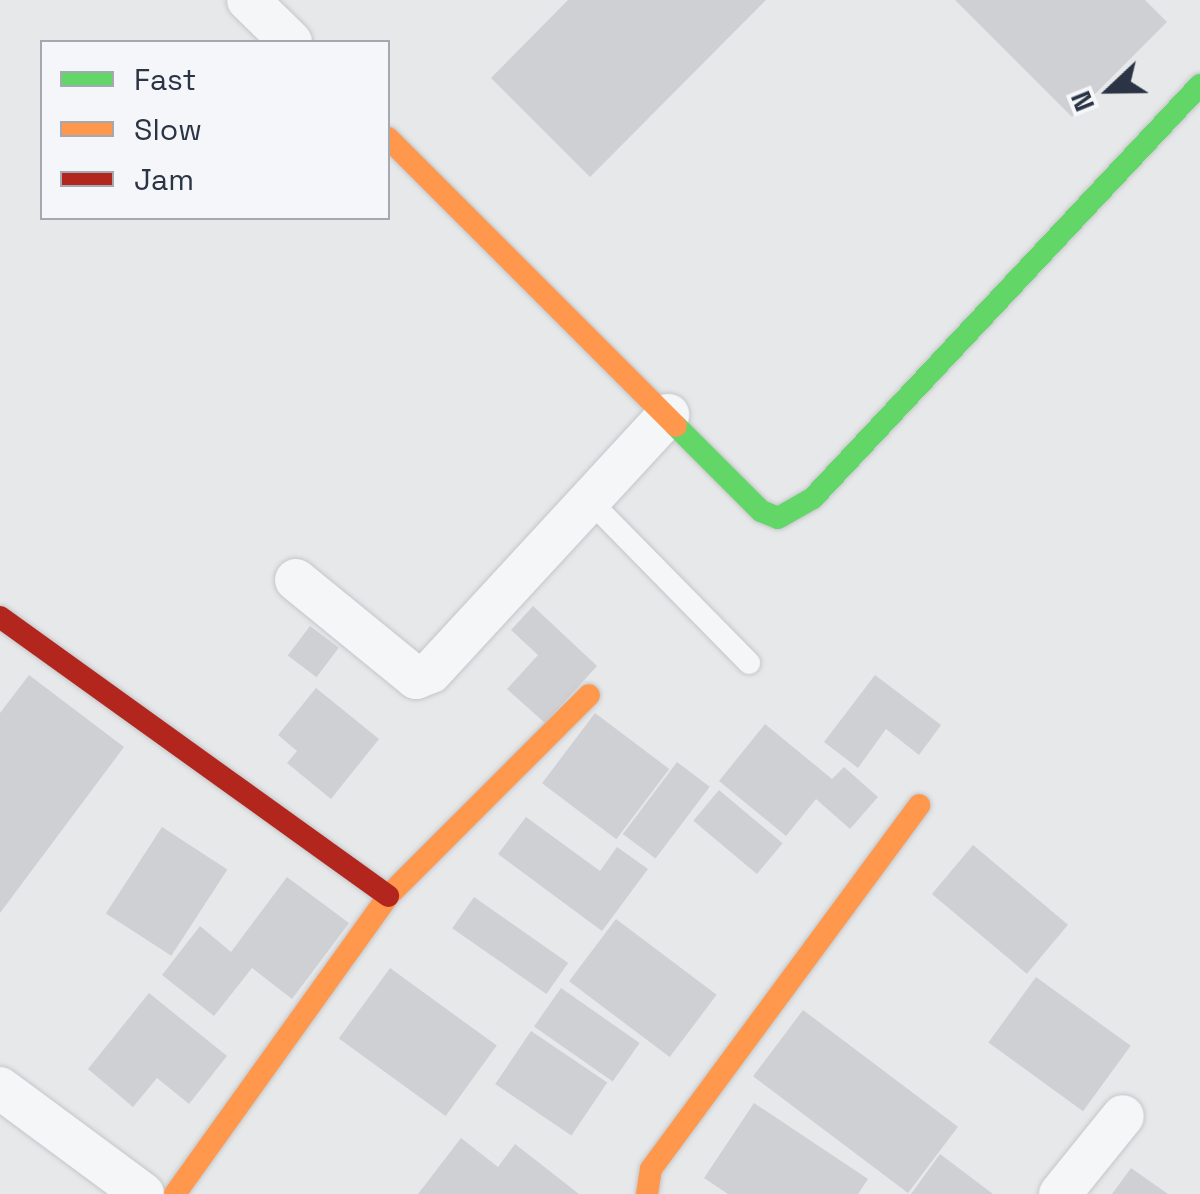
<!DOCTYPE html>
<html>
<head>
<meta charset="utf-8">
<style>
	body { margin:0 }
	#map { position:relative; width:1200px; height:1194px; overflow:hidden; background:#e6e8ea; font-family:"Space Grotesk",sans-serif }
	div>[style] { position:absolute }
	.building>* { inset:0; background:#ced0d3; transform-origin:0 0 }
	.roads { filter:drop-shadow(0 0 2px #c4c6c8) drop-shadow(0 0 2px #c4c6c8) }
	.lane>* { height:22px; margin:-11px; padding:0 11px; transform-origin:11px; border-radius:11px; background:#f5f6f7 }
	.street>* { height:42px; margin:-21px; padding:0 21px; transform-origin:21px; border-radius:21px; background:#f5f6f7 }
	.fast>* { height:22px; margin:-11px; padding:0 11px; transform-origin:11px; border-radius:11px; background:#63d668 }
	.slow>* { height:22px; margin:-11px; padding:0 11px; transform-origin:11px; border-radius:11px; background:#ff974d }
	.jam>* { height:22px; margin:-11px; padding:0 11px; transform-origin:11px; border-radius:11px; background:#b3261e }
	span { translate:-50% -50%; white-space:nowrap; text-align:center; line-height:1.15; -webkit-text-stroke:8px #f4f6f9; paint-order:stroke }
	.legend { position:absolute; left:40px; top:40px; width:350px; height:180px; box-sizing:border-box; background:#f4f6f9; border:2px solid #a4a8b1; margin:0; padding:12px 18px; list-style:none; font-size:30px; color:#2b3445 }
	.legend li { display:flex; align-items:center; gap:20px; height:50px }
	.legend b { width:50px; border:2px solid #a4a8b1 }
	.north { position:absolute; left:1060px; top:40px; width:100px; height:100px; -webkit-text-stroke:8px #f4f6f9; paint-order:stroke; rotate:248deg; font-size:28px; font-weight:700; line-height:40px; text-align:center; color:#2b3445 }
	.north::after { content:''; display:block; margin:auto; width:35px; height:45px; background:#2b3445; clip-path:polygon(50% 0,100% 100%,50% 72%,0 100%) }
</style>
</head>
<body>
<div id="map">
	<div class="building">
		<div style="clip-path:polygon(568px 0,766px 0,590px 177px,491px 78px)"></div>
		<div style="clip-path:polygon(955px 0,1145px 0,1167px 22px,1072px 117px)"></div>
		<div style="clip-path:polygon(533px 606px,597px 666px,545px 723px,507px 689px,538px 655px,511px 630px)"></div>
		<div style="left:310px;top:626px;width:36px;height:37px;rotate:37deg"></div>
		<div style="clip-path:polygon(29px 675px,124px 747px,0 913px,0 713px)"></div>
		<div style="clip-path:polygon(875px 675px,941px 725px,919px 755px,886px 729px,858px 768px,824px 742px)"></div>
		<div style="clip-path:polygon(316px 688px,379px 739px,331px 799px,287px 763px,297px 751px,278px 735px)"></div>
		<div style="left:595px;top:713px;width:93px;height:88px;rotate:37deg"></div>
		<div style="clip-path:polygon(765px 724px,832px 779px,844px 767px,878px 797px,850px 829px,816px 799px,786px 836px,719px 781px)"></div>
		<div style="left:677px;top:762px;width:41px;height:90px;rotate:37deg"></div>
		<div style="left:719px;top:790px;width:83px;height:40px;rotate:40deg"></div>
		<div style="clip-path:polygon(526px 817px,600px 871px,617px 847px,648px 869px,602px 931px,498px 854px)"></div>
		<div style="left:162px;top:827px;width:78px;height:103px;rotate:33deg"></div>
		<div style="left:973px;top:845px;width:124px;height:64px;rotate:40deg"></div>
		<div style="clip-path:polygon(287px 877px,349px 923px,292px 999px,252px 968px,214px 1016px,162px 975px,200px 926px,231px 952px)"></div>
		<div style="left:474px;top:897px;width:115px;height:38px;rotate:35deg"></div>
		<div style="left:616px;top:919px;width:126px;height:78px;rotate:37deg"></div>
		<div style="left:390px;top:968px;width:132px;height:87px;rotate:36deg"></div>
		<div style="left:1036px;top:977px;width:117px;height:81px;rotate:36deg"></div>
		<div style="left:561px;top:988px;width:96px;height:47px;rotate:35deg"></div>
		<div style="clip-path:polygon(149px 993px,227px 1056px,189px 1104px,157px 1078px,133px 1107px,88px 1069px)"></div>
		<div style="left:803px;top:1010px;width:194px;height:83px;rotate:37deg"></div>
		<div style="left:531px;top:1031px;width:92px;height:64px;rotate:34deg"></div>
		<div style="clip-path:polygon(754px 1103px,868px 1179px,858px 1194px,728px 1194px,704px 1178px)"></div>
		<div style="clip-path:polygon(461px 1138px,498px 1167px,515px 1144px,579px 1194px,418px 1194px)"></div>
		<div style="clip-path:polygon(940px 1154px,993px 1194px,911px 1194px)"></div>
		<div style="clip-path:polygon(1131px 1168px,1168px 1194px,1112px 1194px)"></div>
	</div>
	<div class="roads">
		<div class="lane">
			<div style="left:590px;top:501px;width:227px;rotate:45.5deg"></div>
		</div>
		<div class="street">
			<div style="left:248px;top:0;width:60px;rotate:44.3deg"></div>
			<div style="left:296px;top:580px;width:155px;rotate:39.2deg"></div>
			<div style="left:416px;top:678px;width:16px;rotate:-22deg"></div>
			<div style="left:431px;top:672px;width:350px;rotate:-47.3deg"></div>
			<div style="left:0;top:1088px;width:178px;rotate:36.5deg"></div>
			<div style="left:1060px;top:1194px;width:100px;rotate:-51.1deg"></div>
		</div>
		<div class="fast">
			<div style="left:676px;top:426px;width:120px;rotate:45deg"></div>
			<div style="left:761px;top:511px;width:18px;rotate:22deg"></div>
			<div style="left:778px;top:518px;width:40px;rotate:-29.7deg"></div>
			<div style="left:813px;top:498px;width:566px;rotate:-46.86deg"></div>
		</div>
		<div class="slow">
			<div style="left:388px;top:138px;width:407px;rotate:45deg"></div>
			<div style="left:175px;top:1194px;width:366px;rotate:-54.4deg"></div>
			<div style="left:388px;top:896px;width:284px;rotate:-45deg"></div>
			<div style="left:647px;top:1194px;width:25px;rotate:-81deg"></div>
			<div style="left:651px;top:1169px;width:452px;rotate:-53.6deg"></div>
		</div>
		<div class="jam">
			<div style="left:0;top:617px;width:478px;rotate:35.7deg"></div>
		</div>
	</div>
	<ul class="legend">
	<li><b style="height:12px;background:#63d668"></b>Fast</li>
	<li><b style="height:12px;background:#ff974d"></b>Slow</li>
	<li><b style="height:12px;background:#b3261e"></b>Jam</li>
	</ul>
	<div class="north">N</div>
</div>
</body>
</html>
